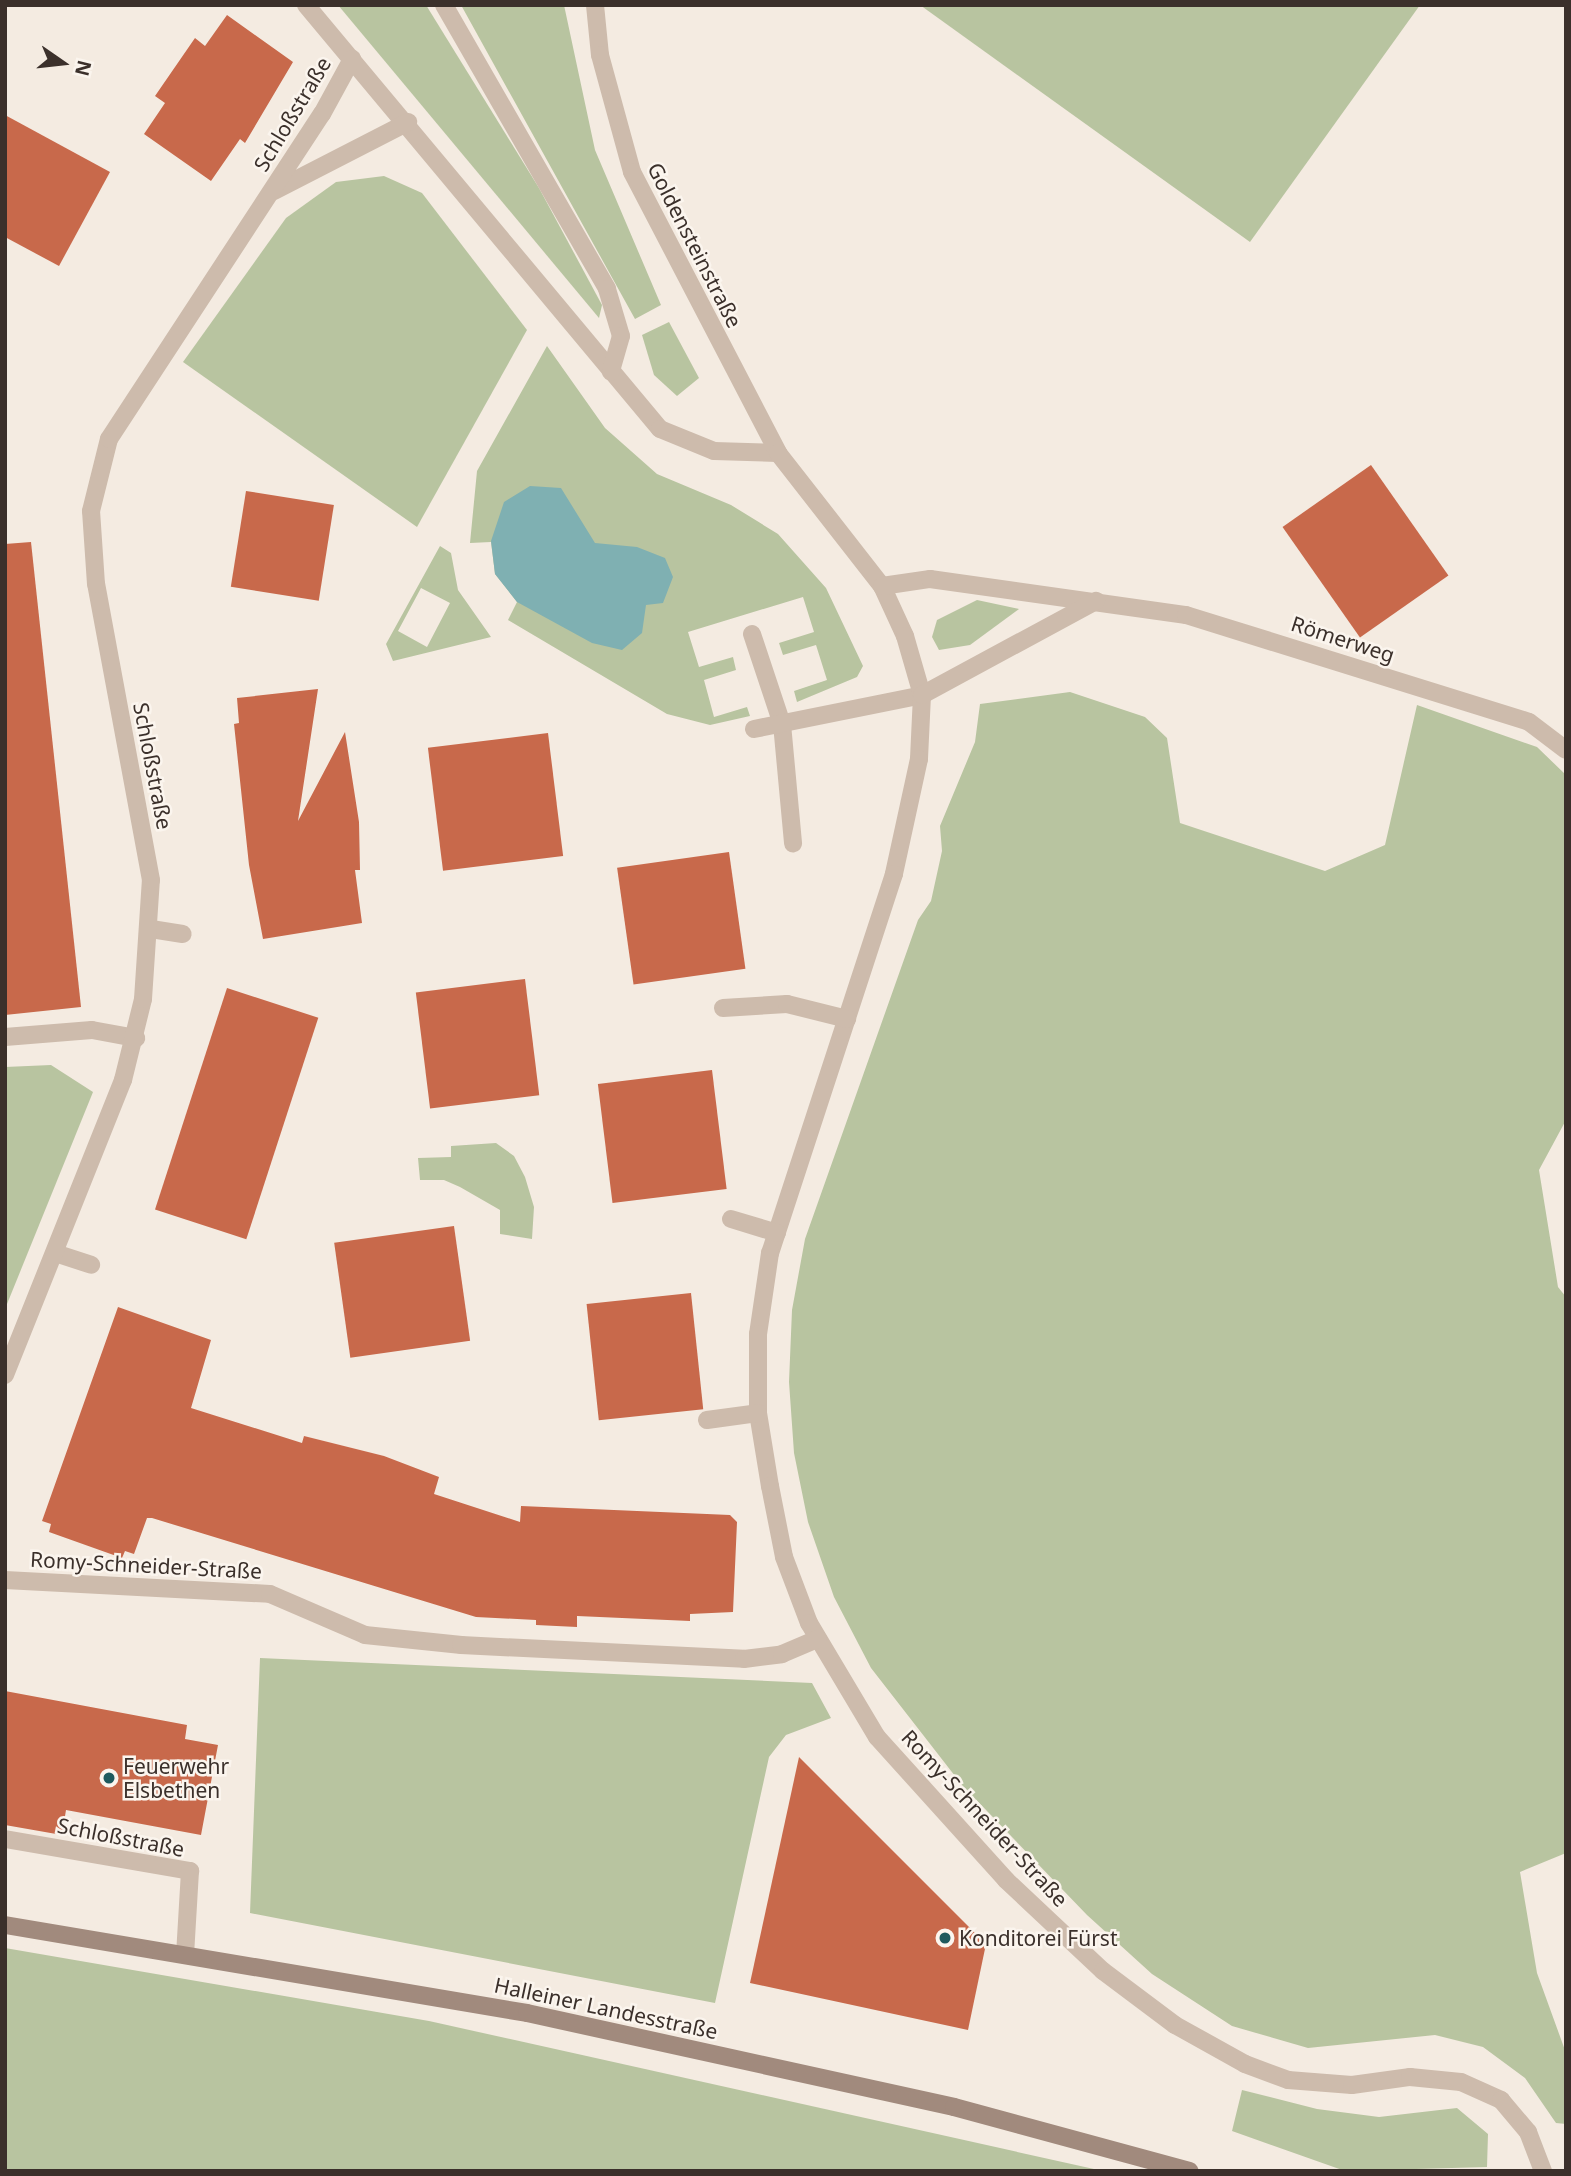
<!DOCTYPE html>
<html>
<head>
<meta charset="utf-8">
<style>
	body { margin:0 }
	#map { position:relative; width:1571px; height:2176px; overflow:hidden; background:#f4ebe1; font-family:"Noto Sans",sans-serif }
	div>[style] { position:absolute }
	.green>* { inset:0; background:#b8c4a0 }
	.water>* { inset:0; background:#7fb0b2 }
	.building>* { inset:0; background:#c8694b; transform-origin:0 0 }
	.lane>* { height:18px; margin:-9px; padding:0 9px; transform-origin:9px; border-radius:9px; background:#cdbbac }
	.street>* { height:18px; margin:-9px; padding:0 9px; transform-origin:9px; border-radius:9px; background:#cdbbac }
	.secondary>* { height:18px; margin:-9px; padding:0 9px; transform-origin:9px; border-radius:9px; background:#a18a7d }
	.dots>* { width:19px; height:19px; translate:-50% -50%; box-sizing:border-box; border:4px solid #fbf5ee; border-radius:50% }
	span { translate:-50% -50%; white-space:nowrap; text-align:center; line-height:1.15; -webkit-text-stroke:5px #fbf5ee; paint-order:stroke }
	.street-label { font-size:21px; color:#3b302b }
	.poi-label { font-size:21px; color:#3b302b }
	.left { translate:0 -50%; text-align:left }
	.frame { position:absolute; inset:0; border:7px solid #3b302b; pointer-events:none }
	.north { position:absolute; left:28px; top:28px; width:70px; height:70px; -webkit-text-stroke:5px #fbf5ee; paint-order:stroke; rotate:104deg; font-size:19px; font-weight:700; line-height:28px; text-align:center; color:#3b302b }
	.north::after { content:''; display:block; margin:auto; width:24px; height:32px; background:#3b302b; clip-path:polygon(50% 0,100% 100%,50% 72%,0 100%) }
</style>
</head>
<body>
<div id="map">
	<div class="green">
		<div style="clip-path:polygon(338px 5px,426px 5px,539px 188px,602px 305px,599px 318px)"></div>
		<div style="clip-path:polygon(461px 5px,564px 5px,595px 150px,661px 305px,635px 319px)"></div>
		<div style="clip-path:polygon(920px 5px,1420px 5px,1250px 242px)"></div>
		<div style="clip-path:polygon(384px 176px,422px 193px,527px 330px,417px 527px,183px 362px,286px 218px,336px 182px)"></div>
		<div style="clip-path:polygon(669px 322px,699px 378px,677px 396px,654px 375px,642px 335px)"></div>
		<div style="clip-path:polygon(547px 346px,605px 428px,657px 474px,731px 505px,778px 534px,826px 588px,863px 666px,857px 677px,797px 702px,794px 691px,827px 680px,816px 645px,783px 655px,779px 643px,814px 632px,803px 597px,688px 632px,699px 667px,733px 657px,736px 670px,704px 680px,714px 717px,747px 707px,750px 716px,710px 725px,667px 714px,508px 620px,517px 602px,495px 574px,491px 542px,470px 543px,477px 471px)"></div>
		<div style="clip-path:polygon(evenodd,440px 546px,451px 553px,458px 590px,491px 637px,393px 661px,386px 644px,440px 546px,421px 588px,450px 603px,427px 647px,398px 631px,421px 588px)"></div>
		<div style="clip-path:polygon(977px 600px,1019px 609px,970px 645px,939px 650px,932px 637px,937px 620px)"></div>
		<div style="clip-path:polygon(1070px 692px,1145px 717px,1167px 738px,1180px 823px,1325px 871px,1385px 845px,1417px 705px,1537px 747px,1566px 775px,1566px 1120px,1539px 1170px,1558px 1287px,1566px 1297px,1566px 1853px,1520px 1872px,1537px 1973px,1566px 2053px,1566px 2124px,1556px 2123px,1525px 2078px,1483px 2047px,1435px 2035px,1308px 2048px,1232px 2026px,1152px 1974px,1087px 1915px,962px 1785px,871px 1668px,834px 1597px,808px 1522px,794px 1453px,789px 1382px,792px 1310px,805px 1239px,918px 920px,931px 901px,942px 851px,940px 826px,975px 742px,980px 704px)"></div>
		<div style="clip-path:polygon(51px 1065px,93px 1092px,5px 1309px,5px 1067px)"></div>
		<div style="clip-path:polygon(496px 1143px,514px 1156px,525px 1177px,534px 1207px,532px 1239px,500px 1234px,500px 1210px,460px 1187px,444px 1180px,420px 1180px,418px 1158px,451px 1157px,451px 1146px)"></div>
		<div style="clip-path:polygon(260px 1658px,812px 1683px,831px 1718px,786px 1735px,769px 1757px,715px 2003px,250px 1913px)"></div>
		<div style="clip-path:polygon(5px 1948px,429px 2021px,1103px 2171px,5px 2171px)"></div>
		<div style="clip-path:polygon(1242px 2090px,1317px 2109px,1379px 2117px,1457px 2108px,1488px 2134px,1487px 2167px,1345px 2171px,1232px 2131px)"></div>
	</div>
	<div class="water">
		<div style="clip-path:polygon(530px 486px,561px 488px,595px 543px,637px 547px,665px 558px,673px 577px,663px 603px,646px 605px,642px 633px,622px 650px,592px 643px,517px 602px,495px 574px,491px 541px,504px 502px)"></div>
	</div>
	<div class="building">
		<div style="clip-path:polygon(227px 15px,293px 62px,245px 143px,240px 139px,211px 181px,144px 134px,165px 103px,155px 96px,195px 38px,205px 46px)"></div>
		<div style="clip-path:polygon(5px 115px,110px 172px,59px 266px,5px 237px)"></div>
		<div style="left:1371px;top:465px;width:135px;height:108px;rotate:55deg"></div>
		<div style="left:246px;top:491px;width:89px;height:97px;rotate:9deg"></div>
		<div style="clip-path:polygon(31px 542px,81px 1007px,5px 1015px,5px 544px)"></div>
		<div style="clip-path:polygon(318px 689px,298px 821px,345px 732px,359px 822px,360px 870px,355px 870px,362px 923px,263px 939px,249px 865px,234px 724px,239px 723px,237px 698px)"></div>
		<div style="left:548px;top:733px;width:124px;height:121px;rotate:83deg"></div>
		<div style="left:729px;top:852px;width:118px;height:113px;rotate:82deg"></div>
		<div style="left:525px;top:979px;width:117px;height:110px;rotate:83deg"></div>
		<div style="left:227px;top:988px;width:96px;height:233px;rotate:18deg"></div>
		<div style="left:712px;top:1070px;width:120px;height:115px;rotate:83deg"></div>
		<div style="left:454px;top:1226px;width:116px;height:121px;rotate:82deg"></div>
		<div style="left:691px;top:1293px;width:117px;height:105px;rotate:84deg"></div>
		<div style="clip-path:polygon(118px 1307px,211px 1340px,191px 1408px,302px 1443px,304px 1436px,384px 1456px,439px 1477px,434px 1494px,520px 1522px,521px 1506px,730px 1515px,737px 1522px,733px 1612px,690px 1614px,690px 1621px,577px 1616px,577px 1627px,536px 1625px,536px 1620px,476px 1617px,152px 1518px,147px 1518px,134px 1554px,125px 1551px,122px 1558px,49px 1532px,51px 1524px,42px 1521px)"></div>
		<div style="clip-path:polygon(5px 1691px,187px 1725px,185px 1739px,218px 1745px,201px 1835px,66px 1810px,62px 1835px,5px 1825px)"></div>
		<div style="clip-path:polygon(799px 1757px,986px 1944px,968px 2030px,750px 1983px)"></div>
	</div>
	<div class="lane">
		<div style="left:752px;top:634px;width:95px;rotate:71.6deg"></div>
		<div style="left:782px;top:724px;width:120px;rotate:84.7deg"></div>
		<div style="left:754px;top:729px;width:171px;rotate:-11.4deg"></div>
		<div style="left:151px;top:929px;width:32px;rotate:9deg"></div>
		<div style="left:5px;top:1037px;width:87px;rotate:-4.6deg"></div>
		<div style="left:92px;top:1030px;width:45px;rotate:10.3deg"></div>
	</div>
	<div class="street">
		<div style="left:306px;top:5px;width:552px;rotate:50.14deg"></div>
		<div style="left:660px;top:429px;width:58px;rotate:22.2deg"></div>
		<div style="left:714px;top:451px;width:64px;rotate:1.8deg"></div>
		<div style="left:444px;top:5px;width:327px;rotate:60.1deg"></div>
		<div style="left:607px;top:289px;width:49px;rotate:73.4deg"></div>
		<div style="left:621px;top:336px;width:37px;rotate:106deg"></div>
		<div style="left:595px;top:5px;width:50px;rotate:84.3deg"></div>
		<div style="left:600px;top:55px;width:121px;rotate:74.7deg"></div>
		<div style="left:632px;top:172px;width:317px;rotate:62.5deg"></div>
		<div style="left:778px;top:453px;width:169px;rotate:52deg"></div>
		<div style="left:882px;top:586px;width:55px;rotate:65.3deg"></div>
		<div style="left:905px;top:636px;width:61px;rotate:73.9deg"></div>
		<div style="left:922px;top:695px;width:64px;rotate:92.7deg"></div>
		<div style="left:919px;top:759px;width:118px;rotate:102.3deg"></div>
		<div style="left:894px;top:874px;width:399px;rotate:108.1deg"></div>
		<div style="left:770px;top:1253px;width:82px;rotate:98.4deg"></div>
		<div style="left:758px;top:1334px;width:79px;rotate:90deg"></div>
		<div style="left:758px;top:1413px;width:74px;rotate:80.7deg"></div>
		<div style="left:770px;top:1486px;width:72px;rotate:78.8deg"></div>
		<div style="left:784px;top:1557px;width:71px;rotate:69.3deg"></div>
		<div style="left:809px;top:1623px;width:133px;rotate:59.2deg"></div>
		<div style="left:877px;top:1737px;width:193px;rotate:47.9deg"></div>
		<div style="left:1006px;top:1880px;width:133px;rotate:43.2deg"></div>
		<div style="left:1103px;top:1971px;width:90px;rotate:36.9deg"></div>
		<div style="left:1175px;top:2025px;width:80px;rotate:29.1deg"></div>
		<div style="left:1245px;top:2064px;width:46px;rotate:20.4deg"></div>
		<div style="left:1288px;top:2080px;width:64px;rotate:4.5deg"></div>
		<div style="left:1352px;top:2085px;width:59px;rotate:-7.9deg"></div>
		<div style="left:1410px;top:2077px;width:51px;rotate:5.6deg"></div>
		<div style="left:1461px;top:2082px;width:44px;rotate:24.2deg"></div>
		<div style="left:1501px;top:2100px;width:42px;rotate:49.8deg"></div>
		<div style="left:1528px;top:2132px;width:42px;rotate:69deg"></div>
		<div style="left:274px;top:191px;width:151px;rotate:-27.2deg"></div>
		<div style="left:882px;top:586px;width:49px;rotate:-8.3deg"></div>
		<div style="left:930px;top:579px;width:259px;rotate:8deg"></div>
		<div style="left:1186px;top:615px;width:359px;rotate:17.3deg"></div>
		<div style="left:1529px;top:722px;width:46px;rotate:37.1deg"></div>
		<div style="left:922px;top:695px;width:198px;rotate:-28.4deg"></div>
		<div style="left:723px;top:1008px;width:64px;rotate:-3.6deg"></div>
		<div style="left:787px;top:1004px;width:62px;rotate:14deg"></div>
		<div style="left:731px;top:1219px;width:48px;rotate:16.9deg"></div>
		<div style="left:55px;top:1253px;width:38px;rotate:18deg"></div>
		<div style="left:5px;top:1375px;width:318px;rotate:-68.2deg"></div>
		<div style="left:123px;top:1080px;width:83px;rotate:-76.1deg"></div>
		<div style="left:143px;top:999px;width:119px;rotate:-86.2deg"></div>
		<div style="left:151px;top:880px;width:301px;rotate:-100.5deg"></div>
		<div style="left:96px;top:584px;width:73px;rotate:-93.9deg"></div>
		<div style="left:91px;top:511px;width:74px;rotate:-76deg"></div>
		<div style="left:109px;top:439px;width:389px;rotate:-56.8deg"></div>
		<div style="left:322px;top:114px;width:63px;rotate:-61.4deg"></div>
		<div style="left:707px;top:1420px;width:51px;rotate:-7.8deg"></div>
		<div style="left:5px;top:1580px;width:265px;rotate:3deg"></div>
		<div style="left:270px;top:1594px;width:103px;rotate:23.3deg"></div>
		<div style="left:365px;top:1635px;width:97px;rotate:5.9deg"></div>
		<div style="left:461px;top:1645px;width:283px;rotate:2.8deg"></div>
		<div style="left:744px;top:1659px;width:38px;rotate:-7deg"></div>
		<div style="left:782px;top:1654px;width:39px;rotate:-23deg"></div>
		<div style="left:5px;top:1839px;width:188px;rotate:9.8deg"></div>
		<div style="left:190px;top:1871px;width:84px;rotate:93.4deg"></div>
	</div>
	<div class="secondary">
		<div style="left:5px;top:1925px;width:529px;rotate:9.57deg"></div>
		<div style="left:527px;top:2013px;width:437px;rotate:12.4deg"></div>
		<div style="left:954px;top:2107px;width:244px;rotate:15.2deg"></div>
	</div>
	<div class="dots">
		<div style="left:109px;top:1778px;background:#1f5a5e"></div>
		<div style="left:945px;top:1938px;background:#1f5a5e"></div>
	</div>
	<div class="street-label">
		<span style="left:292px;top:114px;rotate:-59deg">Schloßstraße</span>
		<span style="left:695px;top:245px;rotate:63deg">Goldensteinstraße</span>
		<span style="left:1343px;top:639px;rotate:18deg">Römerweg</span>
		<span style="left:153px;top:766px;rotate:79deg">Schloßstraße</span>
		<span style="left:146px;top:1565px;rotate:3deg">Romy-Schneider-Straße</span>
		<span style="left:985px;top:1818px;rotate:47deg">Romy-Schneider-Straße</span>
		<span style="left:121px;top:1837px;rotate:11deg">Schloßstraße</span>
		<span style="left:606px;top:2008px;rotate:12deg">Halleiner Landesstraße</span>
	</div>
	<div class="poi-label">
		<span class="left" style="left:123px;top:1778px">Feuerwehr<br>Elsbethen</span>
		<span class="left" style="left:959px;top:1938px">Konditorei Fürst</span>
	</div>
	<div class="frame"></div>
	<div class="north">N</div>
</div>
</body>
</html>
